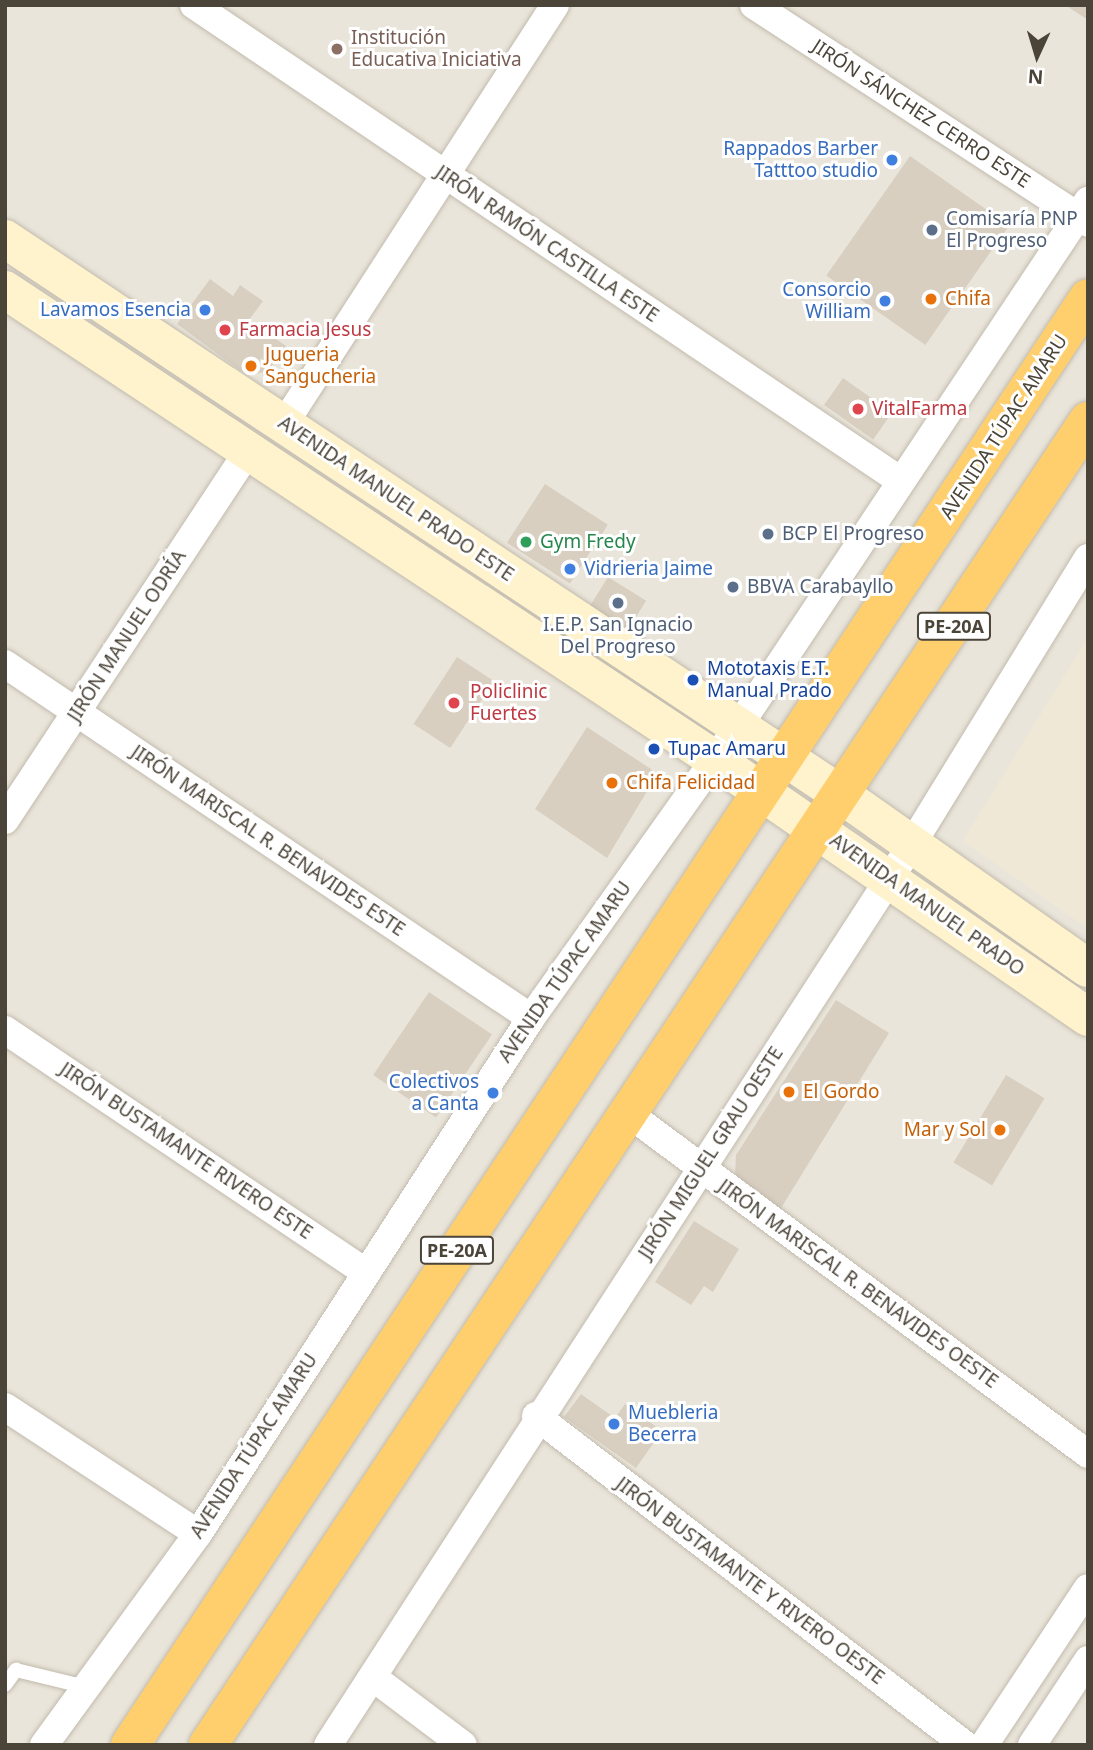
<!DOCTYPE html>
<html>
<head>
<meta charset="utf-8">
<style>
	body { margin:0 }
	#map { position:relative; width:1093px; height:1750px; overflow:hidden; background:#f6f3ec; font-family:"Noto Sans",sans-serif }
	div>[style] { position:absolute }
	.residential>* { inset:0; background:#eae5da; transform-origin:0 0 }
	.education>* { inset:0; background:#efe8d6 }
	.building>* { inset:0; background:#d8cfc1; transform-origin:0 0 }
	.roads { filter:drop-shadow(0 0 2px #c2bbae) drop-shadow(0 0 2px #c2bbae) }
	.lane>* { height:14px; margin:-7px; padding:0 7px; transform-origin:7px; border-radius:7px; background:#fff }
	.street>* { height:28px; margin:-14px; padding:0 14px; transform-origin:14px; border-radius:14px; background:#fff }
	.secondary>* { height:38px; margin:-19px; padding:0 19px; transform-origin:19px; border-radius:19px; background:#fff3cd }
	.highway>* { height:38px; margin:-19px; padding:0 19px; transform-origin:19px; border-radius:19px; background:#ffcf6e }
	.dots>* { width:19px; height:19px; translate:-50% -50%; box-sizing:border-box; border:4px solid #fff; border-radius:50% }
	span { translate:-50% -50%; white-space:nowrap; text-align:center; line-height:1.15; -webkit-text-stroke:6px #fff; paint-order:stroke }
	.shield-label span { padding:2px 5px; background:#fff; border:2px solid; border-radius:5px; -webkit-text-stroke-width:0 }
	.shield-label { font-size:18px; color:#4b4439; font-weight:700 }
	.education-label { font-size:19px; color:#785e54 }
	.left { translate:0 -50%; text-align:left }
	.street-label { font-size:19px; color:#4b4439 }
	.shop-label { font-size:19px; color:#366cbe }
	.right { translate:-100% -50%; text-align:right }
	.service-label { font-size:19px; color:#4e5e75 }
	.food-label { font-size:19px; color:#c56008 }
	.health-label { font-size:19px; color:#be3a42 }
	.leisure-label { font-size:19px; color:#27864d }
	.transit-label { font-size:19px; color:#164399 }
	.frame { position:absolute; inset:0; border:7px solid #4b4439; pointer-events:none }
	.north { position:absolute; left:1002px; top:21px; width:70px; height:70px; -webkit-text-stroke:5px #fff; paint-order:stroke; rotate:184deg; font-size:19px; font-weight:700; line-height:28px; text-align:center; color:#4b4439 }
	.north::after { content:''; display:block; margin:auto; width:24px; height:32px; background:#4b4439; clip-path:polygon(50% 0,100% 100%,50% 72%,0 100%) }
</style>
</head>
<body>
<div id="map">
	<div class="residential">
		<div style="left:5px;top:5px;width:1083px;height:1740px"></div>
	</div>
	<div class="education">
		<div style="clip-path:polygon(1088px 637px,1088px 929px,963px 841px)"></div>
	</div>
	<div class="building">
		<div style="clip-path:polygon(1065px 5px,1088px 5px,1088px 20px)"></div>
		<div style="left:910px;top:156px;width:121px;height:146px;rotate:35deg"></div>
		<div style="clip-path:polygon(210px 279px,233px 296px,240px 285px,263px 301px,249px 320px,286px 346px,268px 371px,248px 376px,177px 324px)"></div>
		<div style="left:843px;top:378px;width:60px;height:33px;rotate:35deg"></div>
		<div style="left:545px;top:484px;width:75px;height:70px;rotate:33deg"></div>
		<div style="left:608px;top:577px;width:45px;height:35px;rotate:32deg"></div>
		<div style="left:457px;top:657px;width:44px;height:80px;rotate:33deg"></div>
		<div style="clip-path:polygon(587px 727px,651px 769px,655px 778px,607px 858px,535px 809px)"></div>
		<div style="left:429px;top:992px;width:76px;height:100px;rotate:34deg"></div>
		<div style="clip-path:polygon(836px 1000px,889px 1033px,778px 1213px,735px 1176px,736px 1155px)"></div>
		<div style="left:1006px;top:1075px;width:45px;height:102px;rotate:31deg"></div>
		<div style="clip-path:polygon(694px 1221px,739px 1249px,713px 1292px,704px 1286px,691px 1305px,655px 1282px)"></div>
		<div style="clip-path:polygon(581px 1394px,615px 1418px,625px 1404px,662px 1431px,636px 1468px,564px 1417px)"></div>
	</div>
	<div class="roads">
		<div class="lane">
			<div style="left:5px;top:1685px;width:19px;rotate:-54deg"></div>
			<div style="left:16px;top:1670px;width:72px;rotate:13.7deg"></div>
		</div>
		<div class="street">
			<div style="left:194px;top:5px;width:852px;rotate:33.95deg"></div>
			<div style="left:754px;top:5px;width:399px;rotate:33.1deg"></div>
			<div style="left:284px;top:424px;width:499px;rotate:-57.1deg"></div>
			<div style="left:5px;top:664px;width:634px;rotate:33.94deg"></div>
			<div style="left:5px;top:820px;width:442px;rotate:-56.6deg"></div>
			<div style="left:5px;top:1030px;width:435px;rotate:33.9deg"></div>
			<div style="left:629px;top:1114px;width:571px;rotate:36.53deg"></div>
			<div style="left:5px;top:1407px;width:231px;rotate:33.3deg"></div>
			<div style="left:536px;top:1416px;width:541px;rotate:37.48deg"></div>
			<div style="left:374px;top:1678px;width:111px;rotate:37deg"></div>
			<div style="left:44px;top:1745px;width:261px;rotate:-53.9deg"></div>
			<div style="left:198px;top:1534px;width:614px;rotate:-57.16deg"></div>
			<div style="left:531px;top:1018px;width:357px;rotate:-54.6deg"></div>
			<div style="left:738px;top:727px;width:632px;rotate:-56.36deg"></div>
			<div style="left:328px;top:1745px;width:1074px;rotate:-57.05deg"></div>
			<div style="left:912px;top:844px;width:336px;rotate:-58.4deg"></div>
			<div style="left:984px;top:1745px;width:188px;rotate:-56.5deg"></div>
			<div style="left:1032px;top:1745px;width:102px;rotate:-56.6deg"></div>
		</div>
		<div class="secondary">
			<div style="left:5px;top:239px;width:1006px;rotate:33.61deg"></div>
			<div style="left:843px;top:796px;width:299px;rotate:35.1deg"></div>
			<div style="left:5px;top:290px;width:850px;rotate:33.48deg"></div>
			<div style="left:714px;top:759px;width:454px;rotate:34.6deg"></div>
		</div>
		<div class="highway">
			<div style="left:130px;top:1745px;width:1735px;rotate:-56.49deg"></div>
			<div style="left:208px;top:1745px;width:1590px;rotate:-56.39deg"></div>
		</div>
	</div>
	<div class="dots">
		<div style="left:337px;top:49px;background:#8d6e63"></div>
		<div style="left:892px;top:160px;background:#3f7fe0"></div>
		<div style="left:932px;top:230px;background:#5c6f8a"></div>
		<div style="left:931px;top:299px;background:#e8710a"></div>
		<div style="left:885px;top:301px;background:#3f7fe0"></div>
		<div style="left:205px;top:310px;background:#3f7fe0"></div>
		<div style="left:225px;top:330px;background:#e0444e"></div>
		<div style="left:251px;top:366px;background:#e8710a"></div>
		<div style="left:858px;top:409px;background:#e0444e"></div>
		<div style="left:768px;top:534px;background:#5c6f8a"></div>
		<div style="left:526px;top:542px;background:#2e9e5b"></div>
		<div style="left:570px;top:569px;background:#3f7fe0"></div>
		<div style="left:733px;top:587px;background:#5c6f8a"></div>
		<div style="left:618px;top:603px;background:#5c6f8a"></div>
		<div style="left:693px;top:680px;background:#1a4fb4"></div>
		<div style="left:454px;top:703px;background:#e0444e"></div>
		<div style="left:654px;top:749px;background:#1a4fb4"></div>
		<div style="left:612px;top:783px;background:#e8710a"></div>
		<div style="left:789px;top:1092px;background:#e8710a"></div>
		<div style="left:493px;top:1093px;background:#3f7fe0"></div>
		<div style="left:1000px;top:1130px;background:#e8710a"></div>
		<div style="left:614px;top:1424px;background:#3f7fe0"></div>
	</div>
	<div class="shield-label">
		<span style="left:954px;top:626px">PE-20A</span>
		<span style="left:457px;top:1250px">PE-20A</span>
	</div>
	<div class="education-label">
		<span class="left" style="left:351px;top:49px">Institución<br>Educativa Iniciativa</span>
	</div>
	<div class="street-label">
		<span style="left:921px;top:114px;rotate:33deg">JIRÓN SÁNCHEZ CERRO ESTE</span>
		<span style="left:547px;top:244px;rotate:34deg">JIRÓN RAMÓN CASTILLA ESTE</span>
		<span style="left:1004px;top:427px;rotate:-57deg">AVENIDA TÚPAC AMARU</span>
		<span style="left:396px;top:499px;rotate:34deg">AVENIDA MANUEL PRADO ESTE</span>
		<span style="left:127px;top:636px;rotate:-57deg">JIRÓN MANUEL ODRÍA</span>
		<span style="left:268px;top:841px;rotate:34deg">JIRÓN MARISCAL R. BENAVIDES ESTE</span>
		<span style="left:927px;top:905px;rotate:35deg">AVENIDA MANUEL PRADO</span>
		<span style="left:565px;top:972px;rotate:-55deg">AVENIDA TÚPAC AMARU</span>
		<span style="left:186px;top:1151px;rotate:34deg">JIRÓN BUSTAMANTE RIVERO ESTE</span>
		<span style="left:711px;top:1153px;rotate:-57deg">JIRÓN MIGUEL GRAU OESTE</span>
		<span style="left:858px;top:1284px;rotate:36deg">JIRÓN MARISCAL R. BENAVIDES OESTE</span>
		<span style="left:254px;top:1446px;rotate:-57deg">AVENIDA TÚPAC AMARU</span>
		<span style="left:750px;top:1581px;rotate:37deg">JIRÓN BUSTAMANTE Y RIVERO OESTE</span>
	</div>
	<div class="shop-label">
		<span class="right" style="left:878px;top:160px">Rappados Barber<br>Tatttoo studio</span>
		<span class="right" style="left:871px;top:301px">Consorcio<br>William</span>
		<span class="right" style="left:191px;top:310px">Lavamos Esencia</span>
		<span class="left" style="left:584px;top:569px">Vidrieria Jaime</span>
		<span class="right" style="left:479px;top:1093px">Colectivos<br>a Canta</span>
		<span class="left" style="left:628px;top:1424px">Muebleria<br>Becerra</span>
	</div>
	<div class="service-label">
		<span class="left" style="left:946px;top:230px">Comisaría PNP<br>El Progreso</span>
		<span class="left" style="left:782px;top:534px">BCP El Progreso</span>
		<span class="left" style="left:747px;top:587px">BBVA Carabayllo</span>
		<span style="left:618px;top:636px">I.E.P. San Ignacio<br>Del Progreso</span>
	</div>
	<div class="food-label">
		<span class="left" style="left:945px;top:299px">Chifa</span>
		<span class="left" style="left:265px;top:366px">Jugueria<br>Sangucheria</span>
		<span class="left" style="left:626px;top:783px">Chifa Felicidad</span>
		<span class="left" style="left:803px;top:1092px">El Gordo</span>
		<span class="right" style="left:986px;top:1130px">Mar y Sol</span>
	</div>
	<div class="health-label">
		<span class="left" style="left:239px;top:330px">Farmacia Jesus</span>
		<span class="left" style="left:872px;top:409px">VitalFarma</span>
		<span class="left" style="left:470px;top:703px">Policlinic<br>Fuertes</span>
	</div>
	<div class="leisure-label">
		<span class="left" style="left:540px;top:542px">Gym Fredy</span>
	</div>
	<div class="transit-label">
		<span class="left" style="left:707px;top:680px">Mototaxis E.T.<br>Manual Prado</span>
		<span class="left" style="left:668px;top:749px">Tupac Amaru</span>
	</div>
	<div class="frame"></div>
	<div class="north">N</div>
</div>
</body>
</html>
